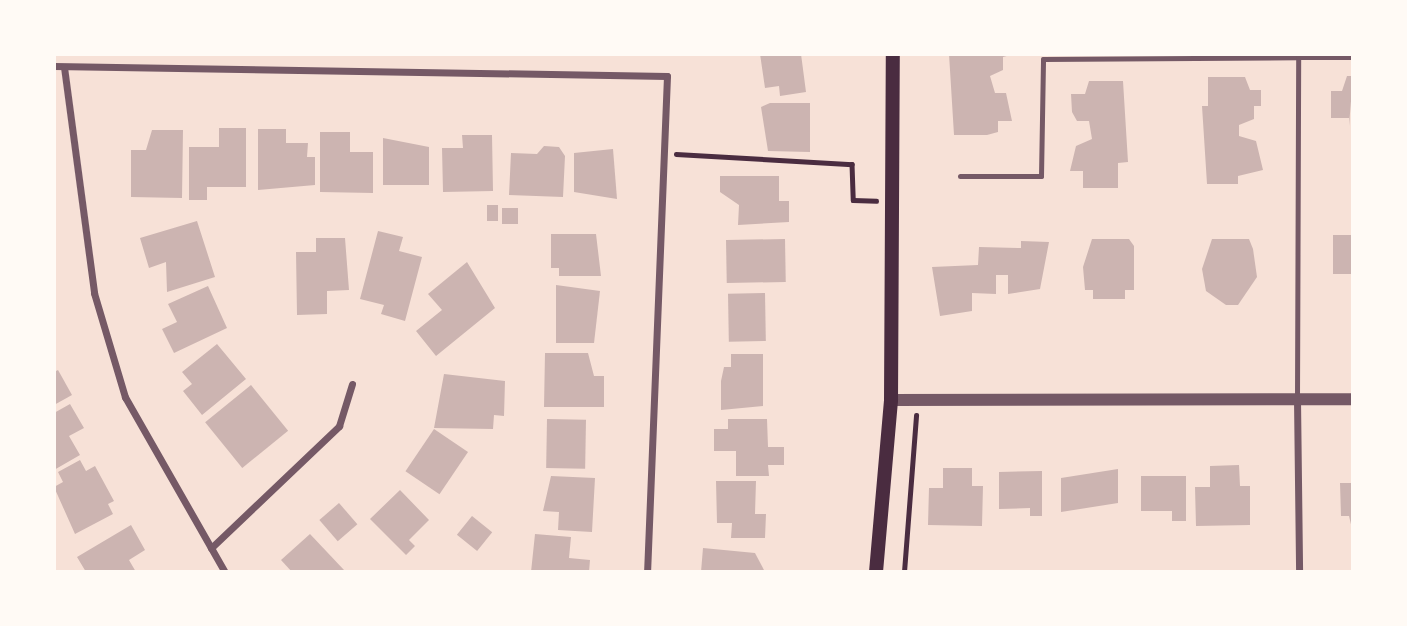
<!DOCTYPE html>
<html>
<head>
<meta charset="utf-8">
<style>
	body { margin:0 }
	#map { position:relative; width:1407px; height:626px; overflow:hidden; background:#f7e1d7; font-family:"Alegreya Sans",sans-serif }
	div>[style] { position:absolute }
	.building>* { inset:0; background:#ccb4b1; transform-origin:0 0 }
	.path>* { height:4.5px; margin:-2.25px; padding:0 2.25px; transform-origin:2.25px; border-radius:2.25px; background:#4a2c40 }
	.service>* { height:5px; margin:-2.5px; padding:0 2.5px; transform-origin:2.5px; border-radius:2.5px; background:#755966 }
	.minor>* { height:7px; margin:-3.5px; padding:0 3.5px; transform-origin:3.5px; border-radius:3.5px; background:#755966 }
	.tertiary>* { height:12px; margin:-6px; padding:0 6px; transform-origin:6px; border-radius:6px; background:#755966 }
	.secondary>* { height:14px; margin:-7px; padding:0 7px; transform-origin:7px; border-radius:7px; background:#4a2c40 }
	span { translate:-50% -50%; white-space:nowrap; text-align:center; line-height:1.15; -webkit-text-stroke:5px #fffaf5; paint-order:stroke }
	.frame { position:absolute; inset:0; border:56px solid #fffaf5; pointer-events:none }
</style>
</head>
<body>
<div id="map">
	<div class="building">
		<div style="clip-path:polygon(760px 54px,801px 54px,806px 92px,780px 96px,779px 86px,765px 88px)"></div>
		<div style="clip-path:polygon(949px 54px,1014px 54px,1003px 57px,1003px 70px,990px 76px,995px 93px,1006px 93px,1012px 121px,998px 121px,998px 132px,987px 135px,954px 135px)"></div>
		<div style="clip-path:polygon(1347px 76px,1353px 76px,1349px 126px,1349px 118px,1331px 118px,1331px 91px,1342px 91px)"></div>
		<div style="clip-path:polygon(1208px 77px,1245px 77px,1250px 90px,1261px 90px,1261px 106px,1254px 106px,1254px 119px,1239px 125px,1239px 136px,1256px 141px,1263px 170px,1238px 176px,1238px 184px,1207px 184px,1202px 106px,1208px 106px)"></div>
		<div style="clip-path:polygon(1089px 81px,1123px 81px,1128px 162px,1118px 163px,1118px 188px,1083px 188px,1083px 171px,1070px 171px,1076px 146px,1092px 139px,1089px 121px,1077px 121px,1072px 112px,1071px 94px,1085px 94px)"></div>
		<div style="clip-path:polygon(770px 103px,810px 103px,810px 152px,768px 151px,761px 107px)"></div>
		<div style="clip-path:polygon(219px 128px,246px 128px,246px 187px,207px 187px,207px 200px,189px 200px,189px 147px,219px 147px)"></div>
		<div style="clip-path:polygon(258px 129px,286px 129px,286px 143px,308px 143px,307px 157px,315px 157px,315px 185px,258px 190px)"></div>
		<div style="clip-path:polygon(152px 130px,183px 130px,182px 198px,131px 197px,131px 150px,146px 150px)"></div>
		<div style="clip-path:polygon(320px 132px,350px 132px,350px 152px,373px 152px,373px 193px,320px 192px)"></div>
		<div style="clip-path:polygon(462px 135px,492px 135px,493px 191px,443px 192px,442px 148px,463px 148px)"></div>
		<div style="clip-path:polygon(383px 138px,429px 147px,429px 185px,383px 185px)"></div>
		<div style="clip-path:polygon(544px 146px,559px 147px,565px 156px,563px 197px,509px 195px,511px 153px,537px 154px)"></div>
		<div style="clip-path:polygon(613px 149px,617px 199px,574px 192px,574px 153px)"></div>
		<div style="clip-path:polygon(720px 176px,779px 176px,779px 201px,789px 201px,789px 222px,738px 225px,739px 205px,720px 192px)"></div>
		<div style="left:487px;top:205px;width:11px;height:16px"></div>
		<div style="left:502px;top:208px;width:16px;height:16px"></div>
		<div style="clip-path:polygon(197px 221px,215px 277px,167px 292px,166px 262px,149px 268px,140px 238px)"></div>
		<div style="clip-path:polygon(378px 231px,403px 237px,399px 251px,422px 257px,405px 321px,381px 314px,384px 305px,360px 299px)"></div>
		<div style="clip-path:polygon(551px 234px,596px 234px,601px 276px,559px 276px,559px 268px,551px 268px)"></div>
		<div style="left:1333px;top:235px;width:20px;height:39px"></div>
		<div style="clip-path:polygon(316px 238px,345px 238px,349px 290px,327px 291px,327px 314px,297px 315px,296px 252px,316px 252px)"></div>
		<div style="left:785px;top:239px;width:43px;height:59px;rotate:89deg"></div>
		<div style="clip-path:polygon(1092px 239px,1129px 239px,1134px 246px,1134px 290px,1125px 290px,1125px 299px,1093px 299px,1093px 290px,1085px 290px,1083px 267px)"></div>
		<div style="clip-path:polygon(1212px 239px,1249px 239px,1253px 249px,1257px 277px,1238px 305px,1226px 305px,1206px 291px,1202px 269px)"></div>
		<div style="clip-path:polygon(1021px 241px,1049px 242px,1040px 289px,1008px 294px,1008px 275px,996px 275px,996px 294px,972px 293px,972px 311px,940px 316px,932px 267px,978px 265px,979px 247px,1021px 248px)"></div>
		<div style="clip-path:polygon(467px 262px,495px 308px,436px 356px,416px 331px,442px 310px,428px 294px)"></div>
		<div style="clip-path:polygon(556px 285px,600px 291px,594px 343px,556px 343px)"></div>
		<div style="clip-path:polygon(208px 286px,227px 328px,174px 353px,162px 329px,177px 322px,168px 304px)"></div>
		<div style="left:765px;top:293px;width:48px;height:37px;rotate:89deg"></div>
		<div style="clip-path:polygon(217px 344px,246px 379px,202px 415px,183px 391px,192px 384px,182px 372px)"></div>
		<div style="clip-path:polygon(545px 353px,588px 353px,594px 376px,604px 376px,604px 407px,544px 407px)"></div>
		<div style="clip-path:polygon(731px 354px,763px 354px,763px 406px,721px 410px,721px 381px,724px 367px,731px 367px)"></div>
		<div style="clip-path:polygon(58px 370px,72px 395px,54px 405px,54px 372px)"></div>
		<div style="clip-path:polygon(444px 374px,505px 381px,504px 416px,494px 415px,493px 429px,434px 428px)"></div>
		<div style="left:251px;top:385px;width:59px;height:59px;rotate:51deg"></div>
		<div style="clip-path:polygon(70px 404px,84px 428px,69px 436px,80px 455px,54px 470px,54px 413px)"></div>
		<div style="left:547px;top:419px;width:39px;height:49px;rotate:1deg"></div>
		<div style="clip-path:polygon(728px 419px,767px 419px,768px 447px,784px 447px,784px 465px,768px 465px,769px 476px,736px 476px,736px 451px,714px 451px,714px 429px,728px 429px)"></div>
		<div style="left:434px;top:429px;width:41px;height:51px;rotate:34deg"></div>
		<div style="clip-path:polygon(80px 460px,86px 471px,95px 466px,114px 501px,108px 504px,113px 514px,75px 534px,54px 487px,63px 482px,58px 472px)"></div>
		<div style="clip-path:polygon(1239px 465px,1240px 486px,1250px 486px,1250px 525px,1196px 526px,1195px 487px,1210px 487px,1210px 466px)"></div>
		<div style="clip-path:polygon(943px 468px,972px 468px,972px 486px,983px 486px,982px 526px,928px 525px,929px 488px,943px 488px)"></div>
		<div style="clip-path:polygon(1118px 469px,1118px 503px,1061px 512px,1061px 478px)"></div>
		<div style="clip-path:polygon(1042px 471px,1042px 516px,1030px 516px,1030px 508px,999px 509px,999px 472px)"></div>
		<div style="clip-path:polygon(551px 476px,595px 478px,592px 532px,558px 530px,559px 512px,543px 511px)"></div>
		<div style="clip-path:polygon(1141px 476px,1186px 476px,1186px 521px,1172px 521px,1172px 511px,1141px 511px)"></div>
		<div style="clip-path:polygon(716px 481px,756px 481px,755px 514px,766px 514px,765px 538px,731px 538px,732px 523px,717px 523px)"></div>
		<div style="clip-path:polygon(1340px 483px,1353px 483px,1353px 533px,1349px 516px,1341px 516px)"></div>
		<div style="clip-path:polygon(400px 490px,429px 520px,409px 540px,415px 546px,406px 555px,370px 519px)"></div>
		<div style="left:339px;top:503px;width:28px;height:26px;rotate:49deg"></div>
		<div style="left:472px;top:516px;width:26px;height:24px;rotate:39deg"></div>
		<div style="clip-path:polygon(131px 525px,145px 550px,129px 560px,136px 572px,86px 572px,77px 557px)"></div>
		<div style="clip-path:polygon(310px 534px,344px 570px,342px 572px,292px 572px,281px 560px)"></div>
		<div style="clip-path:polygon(535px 534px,571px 537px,569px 558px,590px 560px,589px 572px,531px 572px)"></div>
		<div style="clip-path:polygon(703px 548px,755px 553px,765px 572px,701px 572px)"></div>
	</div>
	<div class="path">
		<div style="left:676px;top:154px;width:176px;rotate:3.3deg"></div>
		<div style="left:852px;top:164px;width:36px;rotate:88deg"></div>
		<div style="left:853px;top:200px;width:23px;rotate:2deg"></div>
		<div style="left:904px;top:572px;width:157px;rotate:-85.6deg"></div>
	</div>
	<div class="service">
		<div style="left:960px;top:176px;width:81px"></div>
		<div style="left:1041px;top:176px;width:117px;rotate:-89deg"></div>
		<div style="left:1043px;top:59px;width:255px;rotate:-0.4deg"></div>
		<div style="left:1297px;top:399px;width:342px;rotate:-89.8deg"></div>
		<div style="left:1298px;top:57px;width:55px"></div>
	</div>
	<div class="minor">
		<div style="left:54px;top:66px;width:613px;rotate:0.93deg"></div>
		<div style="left:667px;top:76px;width:496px;rotate:92.3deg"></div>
		<div style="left:64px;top:67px;width:228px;rotate:82.4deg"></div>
		<div style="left:94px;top:293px;width:109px;rotate:73.4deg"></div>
		<div style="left:125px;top:397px;width:202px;rotate:60.3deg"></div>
		<div style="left:1297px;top:399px;width:173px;rotate:89.3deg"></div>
		<div style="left:211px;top:548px;width:177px;rotate:-43.6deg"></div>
		<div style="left:339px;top:426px;width:44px;rotate:-72.8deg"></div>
	</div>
	<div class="tertiary">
		<div style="left:891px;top:400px;width:462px;rotate:-0.1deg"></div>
	</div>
	<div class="secondary">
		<div style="left:876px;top:572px;width:173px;rotate:-85deg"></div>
		<div style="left:891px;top:400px;width:346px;rotate:-89.7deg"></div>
	</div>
	<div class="frame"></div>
</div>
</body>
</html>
